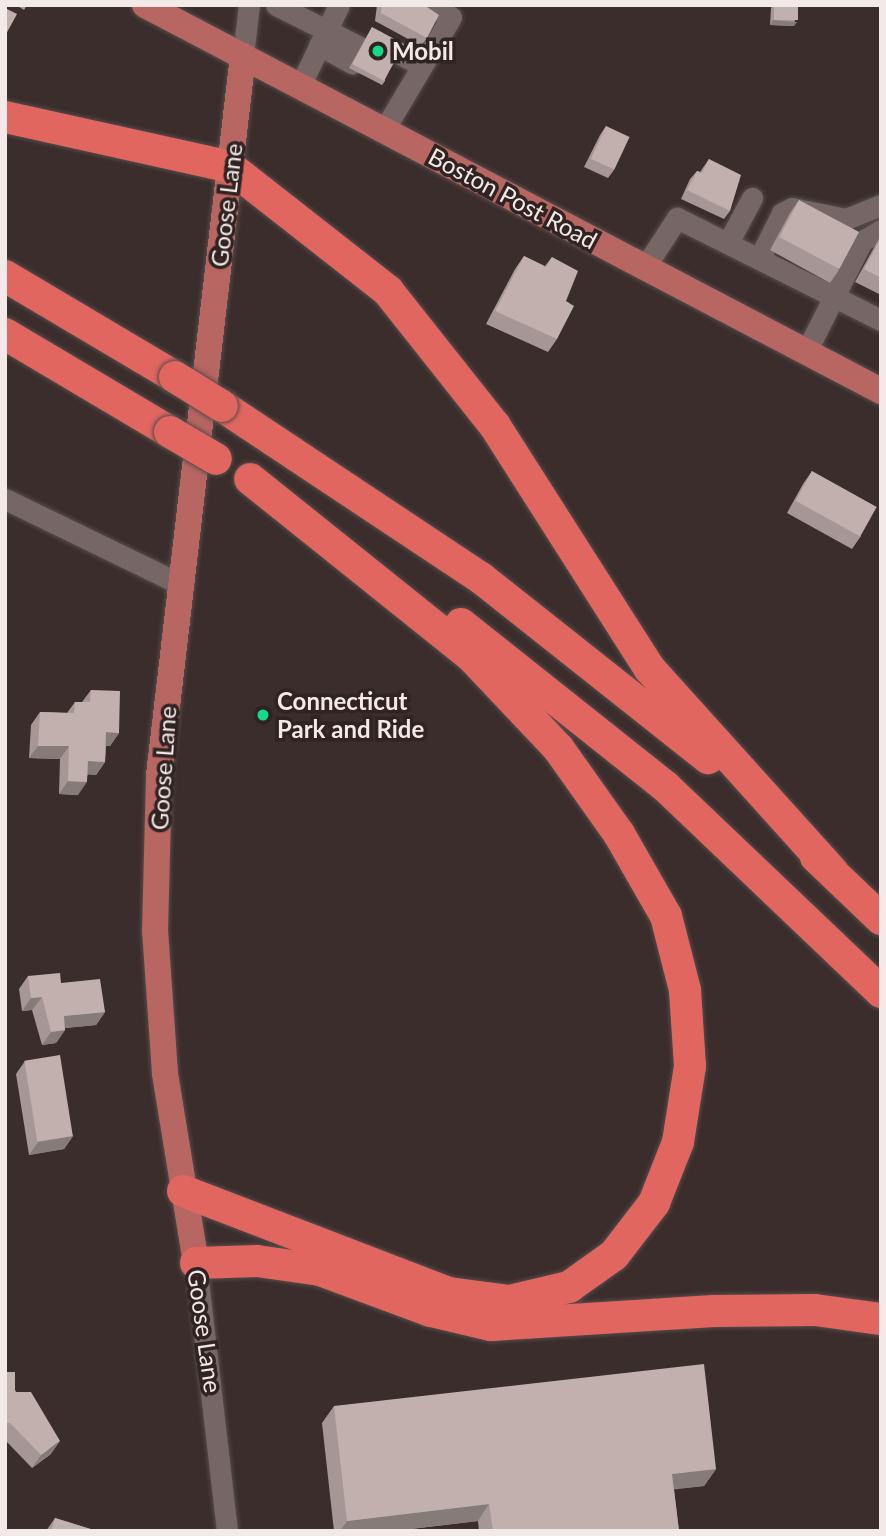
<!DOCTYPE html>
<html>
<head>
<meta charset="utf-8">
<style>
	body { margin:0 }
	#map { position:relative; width:886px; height:1536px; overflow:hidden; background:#3a2d2b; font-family:Lato,sans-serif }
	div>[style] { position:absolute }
	.roads { filter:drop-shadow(0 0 2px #574c4b) drop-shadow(0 0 2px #574c4b) }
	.minor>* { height:21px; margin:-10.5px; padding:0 10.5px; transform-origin:10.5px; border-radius:10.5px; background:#766665 }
	.major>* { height:26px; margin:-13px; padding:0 13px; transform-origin:13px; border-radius:13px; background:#b76662 }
	.highway>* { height:32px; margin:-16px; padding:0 16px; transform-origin:16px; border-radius:16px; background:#e26660 }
	.bridges { filter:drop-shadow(0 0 2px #574c4b) drop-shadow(0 0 2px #574c4b) }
	.highway-bridge>* { height:32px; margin:-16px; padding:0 16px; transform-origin:16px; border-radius:16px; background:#e26660 }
	.wall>* { inset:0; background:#a69796 }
	.shaded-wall>* { inset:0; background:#877b7a }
	.building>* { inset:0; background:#c1b0ae; transform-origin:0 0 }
	.dots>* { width:19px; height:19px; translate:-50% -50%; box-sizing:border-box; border:4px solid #302322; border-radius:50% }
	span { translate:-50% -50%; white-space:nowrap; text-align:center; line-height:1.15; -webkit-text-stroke:7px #302322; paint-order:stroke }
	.poi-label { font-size:24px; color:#f2e9e8; font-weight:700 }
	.left { translate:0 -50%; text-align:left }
	.street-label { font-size:24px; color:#f2e9e8 }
	.frame { position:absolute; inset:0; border:7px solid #f2e9e8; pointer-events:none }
</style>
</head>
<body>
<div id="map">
	<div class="roads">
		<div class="minor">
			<div style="left:276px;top:5px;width:94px;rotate:26.6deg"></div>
			<div style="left:319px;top:45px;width:38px;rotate:29deg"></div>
			<div style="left:398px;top:53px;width:27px;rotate:28deg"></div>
			<div style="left:243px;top:56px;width:51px;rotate:-83.3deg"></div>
			<div style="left:300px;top:86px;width:90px;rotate:-64.3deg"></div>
			<div style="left:384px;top:130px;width:131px;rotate:-59.3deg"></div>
			<div style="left:451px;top:17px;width:25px;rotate:-151deg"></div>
			<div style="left:729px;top:241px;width:49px;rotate:-61.9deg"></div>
			<div style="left:760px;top:257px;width:49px;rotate:-63.4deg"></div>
			<div style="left:782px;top:213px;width:11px;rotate:-27deg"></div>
			<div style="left:792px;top:208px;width:55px;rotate:11.5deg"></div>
			<div style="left:846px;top:219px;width:38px;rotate:-22deg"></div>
			<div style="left:645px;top:267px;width:59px;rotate:-56.9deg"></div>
			<div style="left:677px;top:218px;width:228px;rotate:26.6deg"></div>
			<div style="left:806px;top:352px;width:124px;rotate:-63.2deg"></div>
			<div style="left:862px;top:241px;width:22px;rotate:-30deg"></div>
			<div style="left:5px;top:499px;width:195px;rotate:25.9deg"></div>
			<div style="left:196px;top:1263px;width:270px;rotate:83.4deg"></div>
		</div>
		<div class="major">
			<div style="left:145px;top:5px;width:831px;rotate:27.68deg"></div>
			<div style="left:196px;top:1263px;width:193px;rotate:-99.3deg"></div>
			<div style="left:165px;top:1073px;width:142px;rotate:-94deg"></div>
			<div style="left:155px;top:931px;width:156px;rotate:-88.5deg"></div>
			<div style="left:159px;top:775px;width:724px;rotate:-83.34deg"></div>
		</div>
		<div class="highway">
			<div style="left:5px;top:117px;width:230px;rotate:12.5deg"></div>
			<div style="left:230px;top:167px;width:201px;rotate:38.1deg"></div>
			<div style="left:388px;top:291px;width:172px;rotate:51.6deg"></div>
			<div style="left:495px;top:426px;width:288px;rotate:57.5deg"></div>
			<div style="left:650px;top:669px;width:272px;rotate:48deg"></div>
			<div style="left:5px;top:276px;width:198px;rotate:30.7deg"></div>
			<div style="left:5px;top:334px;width:192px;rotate:30.7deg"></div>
			<div style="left:222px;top:406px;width:311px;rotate:33.6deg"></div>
			<div style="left:481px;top:578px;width:290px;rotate:38.4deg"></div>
			<div style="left:461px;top:624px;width:262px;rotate:38.5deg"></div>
			<div style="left:666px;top:787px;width:297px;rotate:43.6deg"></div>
			<div style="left:816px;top:857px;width:90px;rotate:43.6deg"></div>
			<div style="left:183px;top:1191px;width:285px;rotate:21deg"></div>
			<div style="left:449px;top:1293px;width:61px;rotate:7.6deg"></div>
			<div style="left:509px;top:1301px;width:62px;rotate:-13.1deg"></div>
			<div style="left:569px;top:1287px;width:55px;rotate:-35.4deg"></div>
			<div style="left:614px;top:1255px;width:66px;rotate:-52.4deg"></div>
			<div style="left:654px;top:1203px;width:66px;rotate:-68.5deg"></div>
			<div style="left:678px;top:1142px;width:77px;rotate:-81deg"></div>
			<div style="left:690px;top:1066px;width:76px;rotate:-93.8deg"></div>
			<div style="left:685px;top:990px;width:76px;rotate:-104.4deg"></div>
			<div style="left:666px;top:916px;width:95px;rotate:-119.8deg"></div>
			<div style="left:619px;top:834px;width:105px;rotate:-125.3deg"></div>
			<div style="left:558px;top:748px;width:127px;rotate:-133.4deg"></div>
			<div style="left:471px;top:656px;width:283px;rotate:-141.3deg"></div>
			<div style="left:196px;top:1263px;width:61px;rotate:-1.9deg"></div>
			<div style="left:257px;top:1261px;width:64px;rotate:8.1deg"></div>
			<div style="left:320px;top:1270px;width:118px;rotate:20.3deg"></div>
			<div style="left:431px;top:1311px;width:62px;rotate:13.1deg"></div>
			<div style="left:491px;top:1325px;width:223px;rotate:-3.6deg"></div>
			<div style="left:714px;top:1311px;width:101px;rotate:-0.6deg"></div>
			<div style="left:815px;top:1310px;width:67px;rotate:7.8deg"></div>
		</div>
	</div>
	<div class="bridges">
		<div class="highway-bridge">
			<div style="left:175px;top:377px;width:55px;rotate:31.7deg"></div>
			<div style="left:170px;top:432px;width:53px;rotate:30.4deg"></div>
		</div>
	</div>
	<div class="wall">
		<div style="clip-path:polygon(16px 5px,27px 5px,24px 10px)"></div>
		<div style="clip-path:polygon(377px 5px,424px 5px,427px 38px,421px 46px,375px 21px)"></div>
		<div style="clip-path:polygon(773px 5px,798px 5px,794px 26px,770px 25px,771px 8px)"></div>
		<div style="clip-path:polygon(372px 27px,385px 81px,382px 85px,349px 68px)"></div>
		<div style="clip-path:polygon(606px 126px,614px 170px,608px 178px,584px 167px,600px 135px)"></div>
		<div style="clip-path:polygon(709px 159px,730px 211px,724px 219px,681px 199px,690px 179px,697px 171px,700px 172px)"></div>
		<div style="clip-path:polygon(799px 200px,839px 270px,830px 283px,770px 250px,790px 213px)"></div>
		<div style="clip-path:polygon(881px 235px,881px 295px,855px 282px)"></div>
		<div style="clip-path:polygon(524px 256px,545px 266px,552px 257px,566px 301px,557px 339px,548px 352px,486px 324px,515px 269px)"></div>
		<div style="clip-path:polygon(812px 471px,861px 536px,852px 549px,787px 513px,803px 484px)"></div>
		<div style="clip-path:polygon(91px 690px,119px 733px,110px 746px,106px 746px,105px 762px,96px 775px,88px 774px,78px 795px,59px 794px,60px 759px,29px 758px,31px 725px,40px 712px,67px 713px,75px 702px,82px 702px)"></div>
		<div style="clip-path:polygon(28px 976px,61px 983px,105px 1012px,96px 1025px,65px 1028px,65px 1030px,56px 1043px,42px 1045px,32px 1010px,22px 1011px,19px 989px)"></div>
		<div style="clip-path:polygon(25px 1061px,73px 1136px,64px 1149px,29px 1155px,16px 1074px)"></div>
		<div style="clip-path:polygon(5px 1372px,51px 1454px,32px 1468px,5px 1440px)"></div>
		<div style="clip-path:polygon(334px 1406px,716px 1469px,704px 1486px,674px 1489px,679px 1531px,479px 1531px,478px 1521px,394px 1531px,334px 1531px,322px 1423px)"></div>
		<div style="clip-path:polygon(55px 1518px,97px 1531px,46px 1531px)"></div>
	</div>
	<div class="shaded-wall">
		<div style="clip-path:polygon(773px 20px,797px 22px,794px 26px,770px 25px)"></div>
		<div style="clip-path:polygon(106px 732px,119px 733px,110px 746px,97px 745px)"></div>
		<div style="clip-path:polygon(38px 746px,69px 746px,60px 759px,29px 758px)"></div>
		<div style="clip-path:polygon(88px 761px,105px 762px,96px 775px,79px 774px)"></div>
		<div style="clip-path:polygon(68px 781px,87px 782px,78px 795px,59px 794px)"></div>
		<div style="clip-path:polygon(42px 997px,32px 1010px,22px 1011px,31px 998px)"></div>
		<div style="clip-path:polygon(105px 1012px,96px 1025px,55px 1029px,64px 1016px)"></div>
		<div style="clip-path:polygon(65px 1030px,56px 1043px,42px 1045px,51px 1032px)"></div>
		<div style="clip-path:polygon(73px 1136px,64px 1149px,29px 1155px,38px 1142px)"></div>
		<div style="clip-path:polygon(60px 1441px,51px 1454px,32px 1468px,41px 1455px)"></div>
		<div style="clip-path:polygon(716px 1469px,704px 1486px,661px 1491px,672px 1474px)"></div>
		<div style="clip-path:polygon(489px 1504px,478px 1521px,394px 1531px,340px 1531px,347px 1521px)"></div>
	</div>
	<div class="building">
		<div style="clip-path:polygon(382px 5px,424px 5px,439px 15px,427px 38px,381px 13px)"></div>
		<div style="left:774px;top:5px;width:24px;height:15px"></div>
		<div style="clip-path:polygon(5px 8px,17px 14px,5px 36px)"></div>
		<div style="left:372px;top:27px;width:36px;height:42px;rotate:28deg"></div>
		<div style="left:606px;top:126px;width:26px;height:36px;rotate:25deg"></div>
		<div style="clip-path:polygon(709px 159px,741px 175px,730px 211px,687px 190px,697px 171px,702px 173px)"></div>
		<div style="left:799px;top:200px;width:68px;height:42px;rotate:28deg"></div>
		<div style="clip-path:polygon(881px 238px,881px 278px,864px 269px)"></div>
		<div style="clip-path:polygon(524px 256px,546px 267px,552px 257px,578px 271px,566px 301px,574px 306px,557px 339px,495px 311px)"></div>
		<div style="left:812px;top:471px;width:74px;height:34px;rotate:29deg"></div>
		<div style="clip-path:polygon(91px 690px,120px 691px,119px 733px,106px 732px,105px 762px,88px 761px,87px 782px,68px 781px,69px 746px,38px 746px,40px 712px,74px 713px,75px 702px,90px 702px)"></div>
		<div style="clip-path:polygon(60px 973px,61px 983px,100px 979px,105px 1012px,64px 1016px,65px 1030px,51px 1032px,42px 997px,31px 998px,28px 976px)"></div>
		<div style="left:60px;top:1055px;width:82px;height:36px;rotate:81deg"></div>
		<div style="clip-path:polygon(704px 1364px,716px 1469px,672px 1474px,679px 1531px,493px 1531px,489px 1504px,347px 1521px,334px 1406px)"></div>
		<div style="clip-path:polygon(5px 1372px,15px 1372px,15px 1392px,31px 1392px,60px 1441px,41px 1455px,10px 1423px,5px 1423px)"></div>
		<div style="clip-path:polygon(55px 1518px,97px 1531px,51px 1531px)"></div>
	</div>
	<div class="dots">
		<div style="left:378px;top:51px;background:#13d989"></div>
		<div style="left:263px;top:715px;background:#13d989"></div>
	</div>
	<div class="poi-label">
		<span class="left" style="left:392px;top:51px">Mobil</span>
		<span class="left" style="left:277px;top:715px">Connecticut<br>Park and Ride</span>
	</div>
	<div class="street-label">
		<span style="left:513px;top:198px;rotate:28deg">Boston Post Road</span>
		<span style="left:226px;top:205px;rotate:-83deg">Goose Lane</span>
		<span style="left:163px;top:768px;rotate:-86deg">Goose Lane</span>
		<span style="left:205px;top:1331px;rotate:82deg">Goose Lane</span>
	</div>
	<div class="frame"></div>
</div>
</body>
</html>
